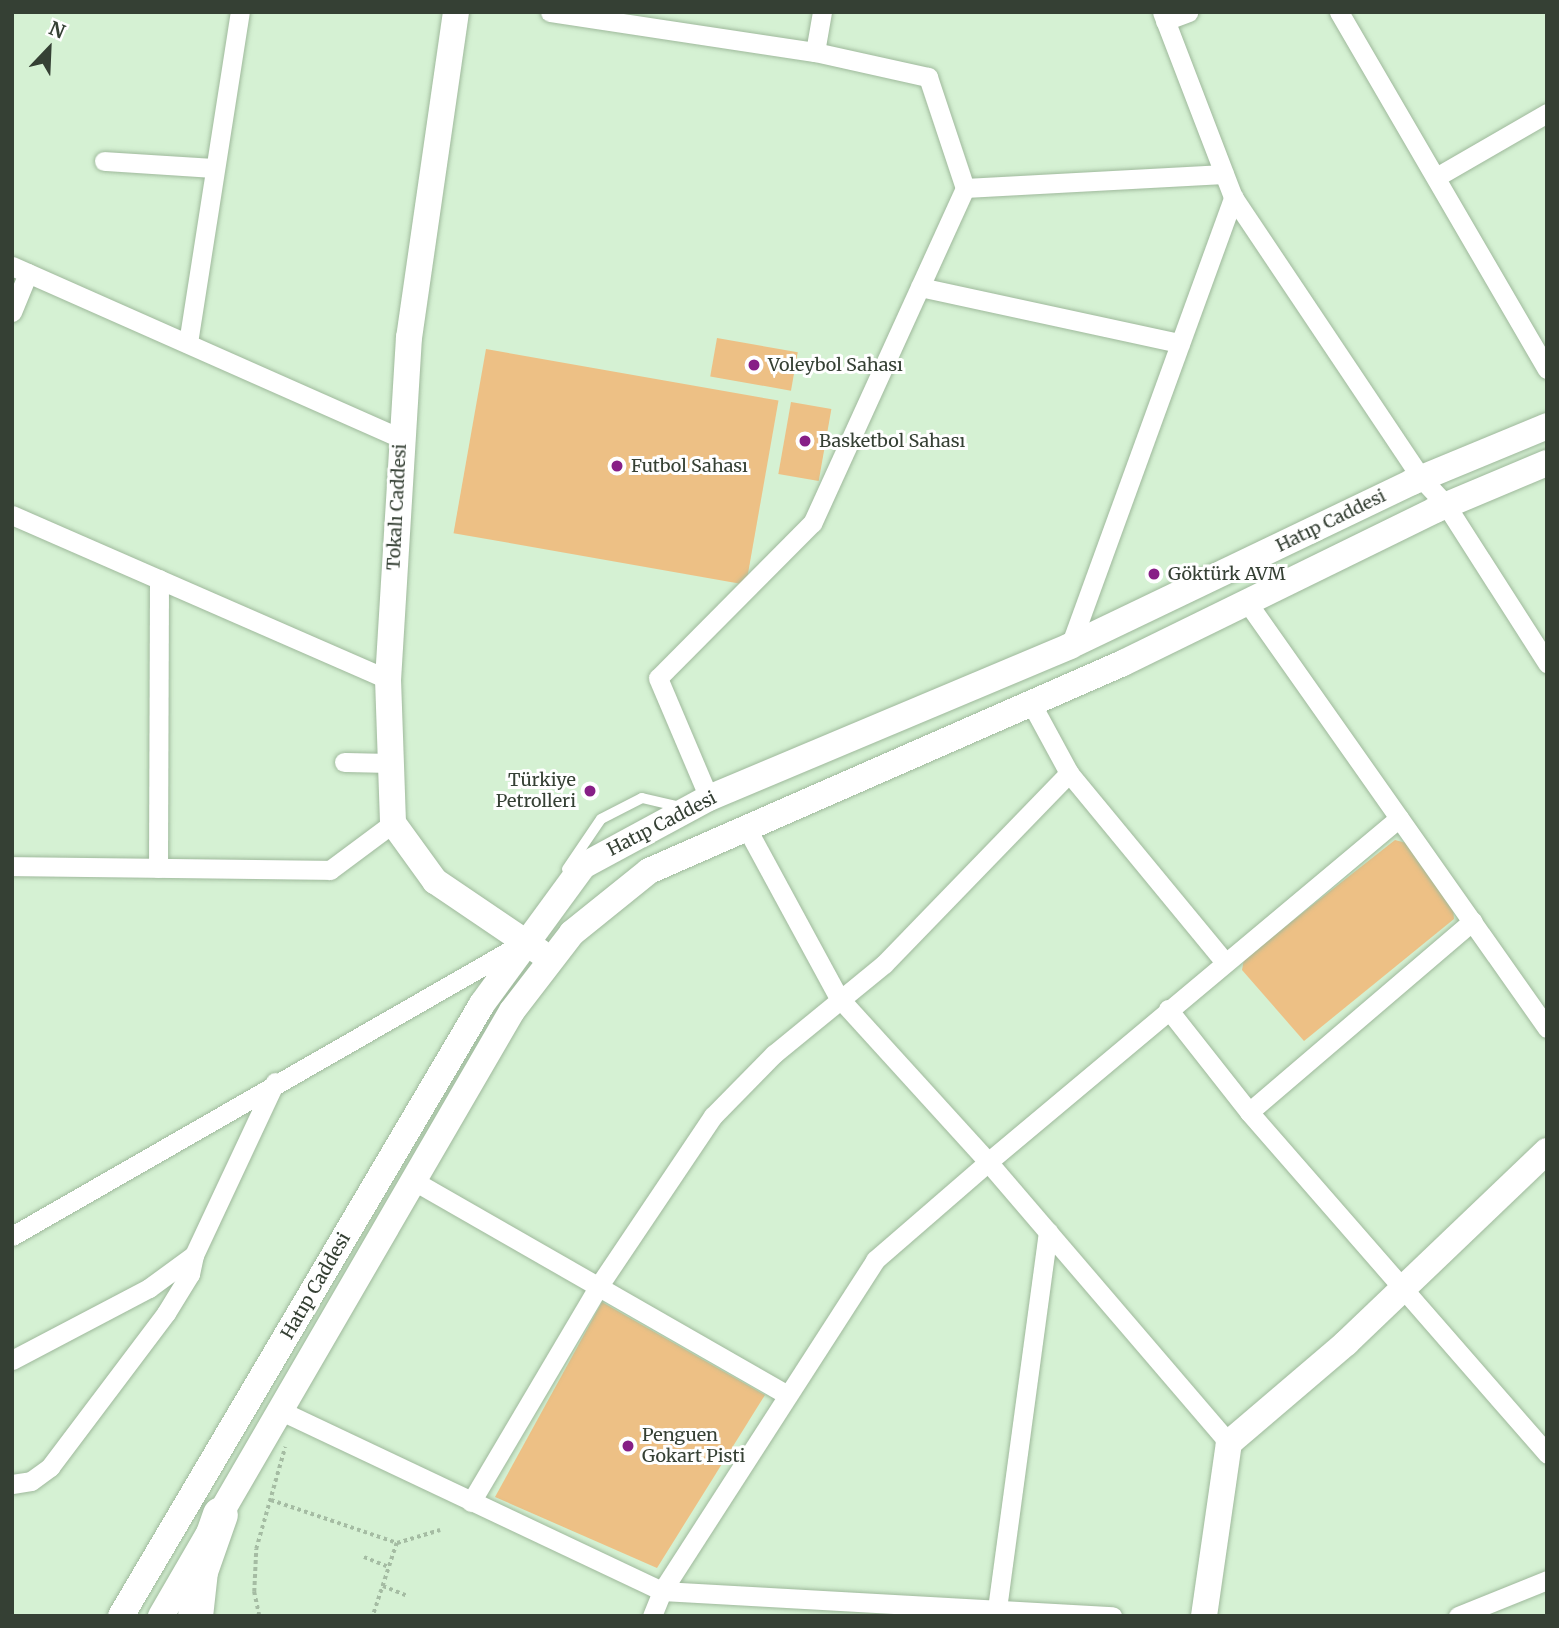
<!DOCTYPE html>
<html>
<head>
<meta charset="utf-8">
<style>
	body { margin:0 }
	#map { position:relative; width:1559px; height:1628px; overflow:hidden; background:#d5f1d3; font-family:Merriweather,serif }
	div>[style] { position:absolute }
	.green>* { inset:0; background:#edc085; transform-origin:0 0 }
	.path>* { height:3.5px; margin-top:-1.75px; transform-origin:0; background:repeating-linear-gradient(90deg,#a5bca3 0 3.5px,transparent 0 7px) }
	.roads { filter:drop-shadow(0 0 2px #9fb99c) drop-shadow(0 0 2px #9fb99c) }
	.lane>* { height:10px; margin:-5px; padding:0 5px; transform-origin:5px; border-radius:5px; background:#fff }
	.street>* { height:19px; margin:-9.5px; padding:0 9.5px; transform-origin:9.5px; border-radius:9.5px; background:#fff }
	.secondary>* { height:26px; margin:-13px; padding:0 13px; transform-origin:13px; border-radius:13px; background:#fff }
	.highway>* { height:35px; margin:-17.5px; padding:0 17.5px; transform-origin:17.5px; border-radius:17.5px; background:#fff }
	.dots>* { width:19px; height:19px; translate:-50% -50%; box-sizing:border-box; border:4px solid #fff; border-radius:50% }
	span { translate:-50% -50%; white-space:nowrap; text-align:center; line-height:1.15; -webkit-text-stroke:6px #fff; paint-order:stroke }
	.poi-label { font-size:18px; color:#354034 }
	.left { translate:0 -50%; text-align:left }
	.right { translate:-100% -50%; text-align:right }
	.street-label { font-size:18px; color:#354034 }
	.frame { position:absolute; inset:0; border:14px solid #354034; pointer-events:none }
	.north { position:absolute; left:14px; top:14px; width:70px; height:70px; -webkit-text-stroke:5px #fff; paint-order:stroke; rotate:23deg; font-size:19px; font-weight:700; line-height:28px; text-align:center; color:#354034 }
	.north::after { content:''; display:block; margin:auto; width:24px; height:32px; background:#354034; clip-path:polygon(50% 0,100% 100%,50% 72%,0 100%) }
</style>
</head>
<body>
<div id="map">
	<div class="green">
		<div style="left:717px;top:338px;width:82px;height:39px;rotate:10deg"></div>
		<div style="left:486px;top:349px;width:297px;height:187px;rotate:10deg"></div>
		<div style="left:791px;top:402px;width:41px;height:73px;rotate:10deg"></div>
		<div style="clip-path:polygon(1395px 840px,1410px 844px,1453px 908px,1454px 919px,1304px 1041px,1242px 970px,1244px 959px)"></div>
		<div style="clip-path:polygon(602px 1302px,765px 1395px,657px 1568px,495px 1497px)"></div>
	</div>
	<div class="path">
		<div style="left:271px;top:1500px;width:133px;rotate:18.8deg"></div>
		<div style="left:397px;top:1543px;width:77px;rotate:108.2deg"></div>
		<div style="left:397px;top:1543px;width:45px;rotate:-16.8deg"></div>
		<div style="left:364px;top:1557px;width:27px;rotate:22deg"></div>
		<div style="left:383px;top:1586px;width:27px;rotate:22deg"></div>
		<div style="left:259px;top:1616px;width:25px;rotate:-102deg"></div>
		<div style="left:254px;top:1592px;width:43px;rotate:-87.3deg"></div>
		<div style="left:256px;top:1549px;width:106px;rotate:-74.1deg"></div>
	</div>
	<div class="roads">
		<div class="lane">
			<div style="left:567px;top:869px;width:60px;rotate:-55.8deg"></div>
			<div style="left:601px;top:819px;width:46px;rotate:-27.1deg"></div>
			<div style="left:642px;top:798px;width:39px;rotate:13deg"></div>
		</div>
		<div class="street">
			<div style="left:550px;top:12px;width:268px;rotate:8.6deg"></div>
			<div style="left:815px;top:52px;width:116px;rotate:12.5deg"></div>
			<div style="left:928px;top:77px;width:117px;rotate:71.6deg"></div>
			<div style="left:965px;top:188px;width:368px;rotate:114.5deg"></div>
			<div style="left:812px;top:523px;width:218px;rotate:134.8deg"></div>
			<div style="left:658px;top:678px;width:130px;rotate:67deg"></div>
			<div style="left:1162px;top:12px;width:198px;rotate:69deg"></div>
			<div style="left:1233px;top:197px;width:338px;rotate:56.2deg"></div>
			<div style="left:1421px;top:478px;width:37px;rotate:47deg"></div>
			<div style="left:1446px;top:505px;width:188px;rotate:57.4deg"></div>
			<div style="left:1339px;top:12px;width:413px;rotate:59.8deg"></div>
			<div style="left:1165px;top:21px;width:25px;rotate:-21deg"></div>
			<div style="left:815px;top:52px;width:41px;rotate:-80.1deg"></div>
			<div style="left:104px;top:161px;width:108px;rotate:3.7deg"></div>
			<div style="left:1438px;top:176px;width:126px;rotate:-30deg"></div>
			<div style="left:965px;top:188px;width:259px;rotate:-3.1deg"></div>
			<div style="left:12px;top:266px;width:425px;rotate:23.9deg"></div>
			<div style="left:920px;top:287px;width:266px;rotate:12.2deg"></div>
			<div style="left:12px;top:312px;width:42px;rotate:-67.7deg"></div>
			<div style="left:188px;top:343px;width:335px;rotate:-81.1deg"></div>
			<div style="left:12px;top:515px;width:410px;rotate:23.6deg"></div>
			<div style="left:1247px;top:602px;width:521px;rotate:54.85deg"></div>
			<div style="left:1070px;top:646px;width:478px;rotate:-70deg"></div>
			<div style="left:1031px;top:703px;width:80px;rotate:61.5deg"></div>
			<div style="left:1069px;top:773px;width:244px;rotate:50.5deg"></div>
			<div style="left:344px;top:762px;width:48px;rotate:1.2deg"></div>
			<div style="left:746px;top:827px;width:195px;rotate:61.5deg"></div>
			<div style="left:839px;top:998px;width:222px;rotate:47.7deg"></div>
			<div style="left:988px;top:1162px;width:536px;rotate:-39.93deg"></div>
			<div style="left:12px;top:866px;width:318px;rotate:0.7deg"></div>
			<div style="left:330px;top:870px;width:79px;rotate:-36.7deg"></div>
			<div style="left:158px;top:868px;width:289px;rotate:-89.8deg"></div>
			<div style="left:1168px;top:1009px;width:131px;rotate:51.8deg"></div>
			<div style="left:1249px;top:1112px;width:454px;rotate:48.9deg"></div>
			<div style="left:1249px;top:1112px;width:294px;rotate:-40.5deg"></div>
			<div style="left:414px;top:1181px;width:430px;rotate:29.8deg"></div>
			<div style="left:12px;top:1236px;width:587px;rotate:-29.84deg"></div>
			<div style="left:12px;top:1360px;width:155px;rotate:-27.7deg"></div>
			<div style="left:149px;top:1288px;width:56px;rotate:-36.3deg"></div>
			<div style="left:279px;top:1410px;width:424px;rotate:25.3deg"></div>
			<div style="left:662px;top:1591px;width:451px;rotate:3.2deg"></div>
			<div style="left:12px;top:1484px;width:19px;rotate:-9deg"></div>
			<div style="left:31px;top:1481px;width:24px;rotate:-36deg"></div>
			<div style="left:50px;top:1467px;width:193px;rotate:-53deg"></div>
			<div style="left:166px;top:1313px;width:46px;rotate:-58.4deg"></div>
			<div style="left:190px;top:1274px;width:19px;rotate:-78deg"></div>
			<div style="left:194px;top:1255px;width:191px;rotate:-64.9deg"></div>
			<div style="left:471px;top:1502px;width:250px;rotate:-59.4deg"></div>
			<div style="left:598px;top:1287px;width:206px;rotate:-56.1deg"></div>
			<div style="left:713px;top:1116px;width:87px;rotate:-45.5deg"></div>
			<div style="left:774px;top:1054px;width:142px;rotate:-39.3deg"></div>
			<div style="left:884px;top:964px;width:266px;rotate:-45.9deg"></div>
			<div style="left:652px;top:1616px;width:27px;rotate:-68deg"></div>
			<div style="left:662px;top:1591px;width:394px;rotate:-57.2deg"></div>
			<div style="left:875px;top:1260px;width:150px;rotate:-40.9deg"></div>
			<div style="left:988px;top:1162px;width:370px;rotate:49.4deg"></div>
			<div style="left:996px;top:1616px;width:388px;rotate:-82.3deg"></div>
			<div style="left:1458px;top:1616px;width:96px;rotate:-22deg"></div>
		</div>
		<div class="secondary">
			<div style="left:456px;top:12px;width:328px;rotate:98.2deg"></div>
			<div style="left:409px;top:337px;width:343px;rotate:93.5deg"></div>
			<div style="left:388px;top:679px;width:144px;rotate:88deg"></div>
			<div style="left:393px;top:823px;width:72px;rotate:54.1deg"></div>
			<div style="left:435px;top:881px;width:127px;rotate:34.1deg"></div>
			<div style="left:121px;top:1616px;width:711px;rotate:-59.46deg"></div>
			<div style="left:482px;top:1004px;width:171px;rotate:-53.8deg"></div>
			<div style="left:583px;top:866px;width:143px;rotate:-28.4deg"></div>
			<div style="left:709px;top:798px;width:392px;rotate:-22.8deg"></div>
			<div style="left:1070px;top:646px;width:379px;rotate:-25.6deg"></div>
			<div style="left:1412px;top:482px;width:146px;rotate:-22.5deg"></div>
			<div style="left:161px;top:1616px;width:699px;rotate:-59.88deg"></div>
			<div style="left:512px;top:1011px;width:98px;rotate:-52.4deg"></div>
			<div style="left:572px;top:933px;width:99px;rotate:-38.8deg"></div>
			<div style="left:649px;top:871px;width:518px;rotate:-23.69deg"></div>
			<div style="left:1123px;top:663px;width:347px;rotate:-26.1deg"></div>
			<div style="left:1435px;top:510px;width:121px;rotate:-22.8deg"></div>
			<div style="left:1204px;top:1616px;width:175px;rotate:-81.8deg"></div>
			<div style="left:1229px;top:1443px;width:154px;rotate:-40.5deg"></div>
			<div style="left:1346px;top:1343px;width:278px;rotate:-43.7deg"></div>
		</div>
		<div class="highway">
			<div style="left:195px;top:1616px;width:45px;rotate:-83.7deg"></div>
			<div style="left:200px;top:1571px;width:60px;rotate:-70.7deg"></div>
		</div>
	</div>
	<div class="dots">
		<div style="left:754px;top:365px;background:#871f86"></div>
		<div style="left:805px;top:441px;background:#871f86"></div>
		<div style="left:617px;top:466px;background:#871f86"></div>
		<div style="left:1154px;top:574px;background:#871f86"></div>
		<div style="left:590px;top:791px;background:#871f86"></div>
		<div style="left:628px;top:1446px;background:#871f86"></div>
	</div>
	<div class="poi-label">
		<span class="left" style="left:768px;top:365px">Voleybol Sahası</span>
		<span class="left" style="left:819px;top:441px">Basketbol Sahası</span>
		<span class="left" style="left:631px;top:466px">Futbol Sahası</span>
		<span class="left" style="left:1168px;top:574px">Göktürk AVM</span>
		<span class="right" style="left:576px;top:791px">Türkiye<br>Petrolleri</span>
		<span class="left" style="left:642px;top:1446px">Penguen<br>Gokart Pisti</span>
	</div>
	<div class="street-label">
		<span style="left:397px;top:507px;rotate:-87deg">Tokalı Caddesi</span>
		<span style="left:1331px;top:521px;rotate:-26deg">Hatıp Caddesi</span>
		<span style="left:662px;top:824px;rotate:-27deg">Hatıp Caddesi</span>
		<span style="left:316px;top:1286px;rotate:-60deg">Hatıp Caddesi</span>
	</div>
	<div class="frame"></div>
	<div class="north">N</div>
</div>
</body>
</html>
